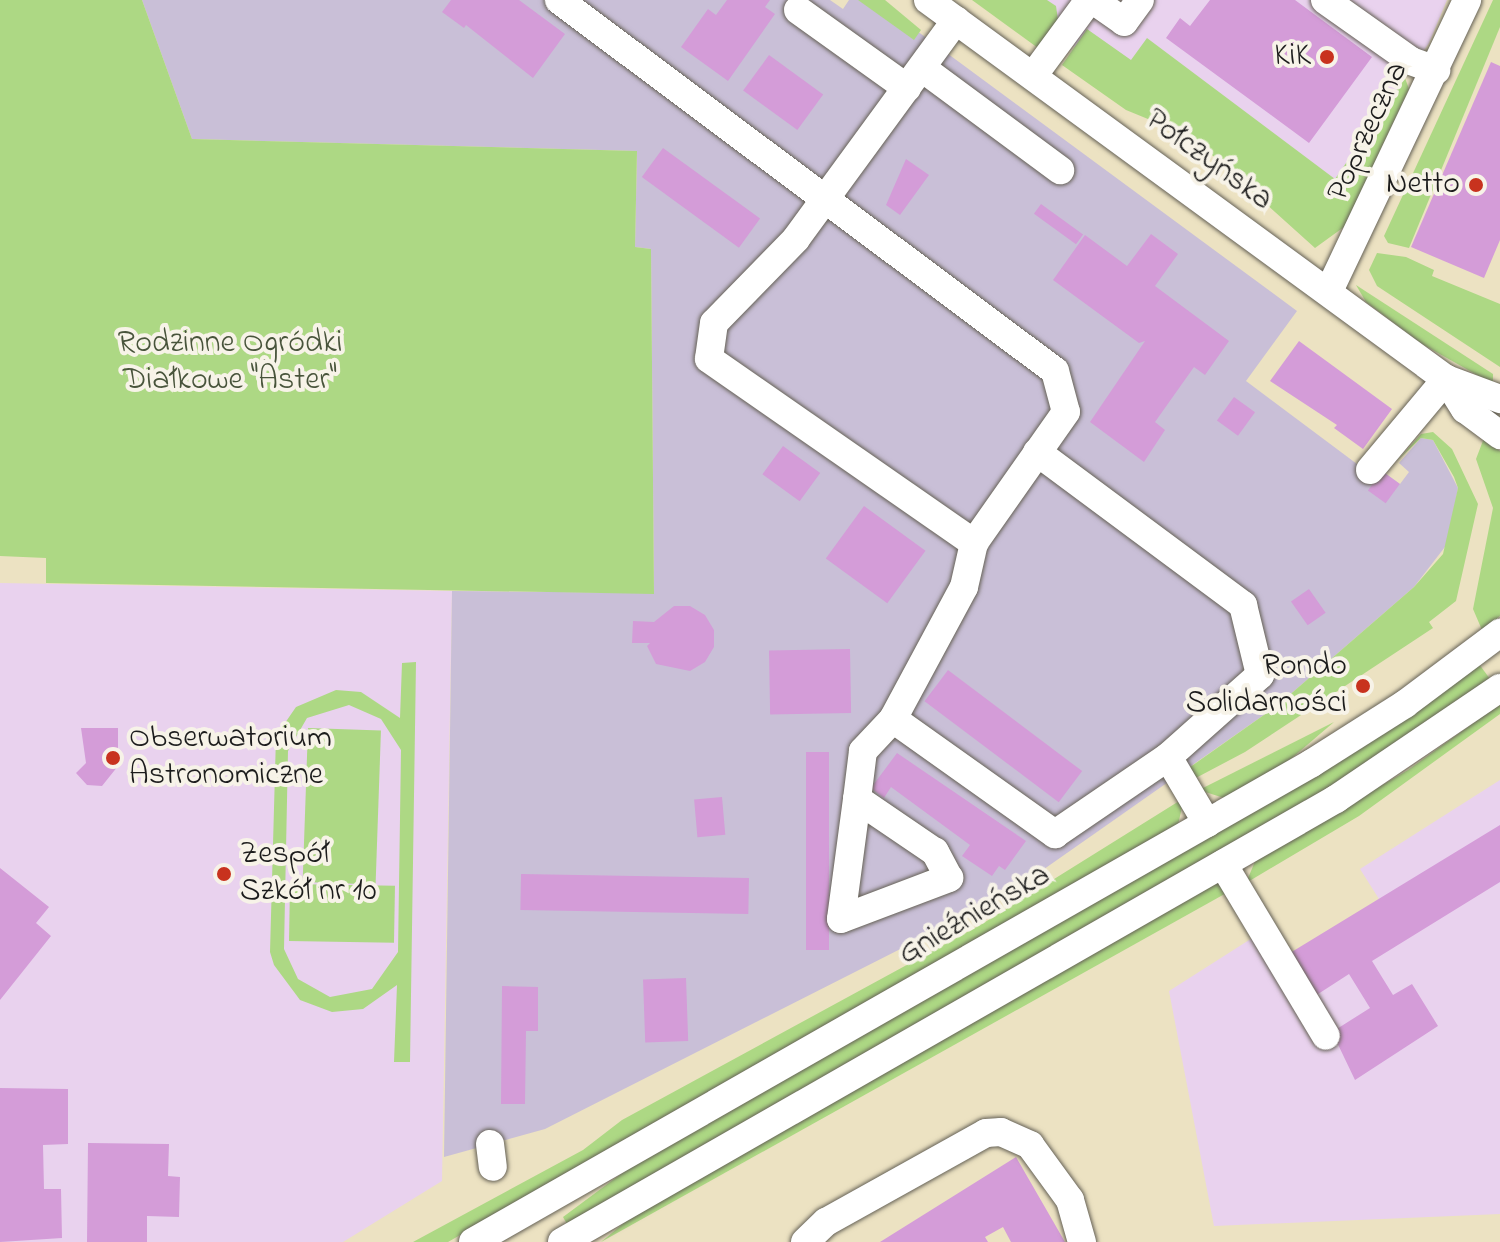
<!DOCTYPE html>
<html>
<head>
<meta charset="utf-8">
<style>
	body { margin:0 }
	#map { position:relative; width:1500px; height:1242px; overflow:hidden; background:#ece2c2; font-family:"Indie Flower",sans-serif }
	div>[style] { position:absolute }
	.built>* { inset:0; background:#e9d2ee }
	.industrial>* { inset:0; background:#c9bfd7 }
	.green>* { inset:0; background:#add884; transform-origin:0 0 }
	.building>* { inset:0; background:#d49cd8; transform-origin:0 0 }
	.roads { filter:drop-shadow(0 0 2px #656156) drop-shadow(0 0 2px #656156) }
	.minor>* { height:28px; margin:-14px; padding:0 14px; transform-origin:14px; border-radius:14px; background:#fff }
	.dots>* { width:22px; height:22px; translate:-50% -50%; box-sizing:border-box; border:4px solid #f7f3e8; border-radius:50% }
	span { translate:-50% -50%; white-space:nowrap; text-align:center; line-height:1.15; -webkit-text-stroke:8px #f7f3e8; paint-order:stroke }
	.poi-label { font-size:32px; color:#1c1c1c }
	.right { translate:-100% -50%; text-align:right }
	.left { translate:0 -50%; text-align:left }
	.street-label { font-size:32px; color:#1c1c1c }
	.park-label { font-size:32px; color:#48543b }
</style>
</head>
<body>
<div id="map">
	<div class="built">
		<div style="clip-path:polygon(1010px 0,1447px 0,1429px 43px,1335px 180px,1159px 48px,1130px 87px)"></div>
		<div style="clip-path:polygon(0 583px,452px 591px,442px 1181px,343px 1242px,0 1242px)"></div>
		<div style="clip-path:polygon(1500px 780px,1500px 1214px,1214px 1226px,1169px 991px,1257px 935px,1276px 965px,1379px 899px,1360px 869px)"></div>
	</div>
	<div class="industrial">
		<div style="clip-path:polygon(142px 0,830px 0,843px 9px,849px 0,875px 0,1297px 311px,1246px 381px,1361px 467px,1367px 460px,1400px 484px,1409px 472px,1399px 463px,1421px 438px,1433px 440px,1458px 488px,1448px 543px,1414px 587px,1278px 705px,1007px 895px,545px 1129px,444px 1157px,452px 591px,654px 593px,651px 249px,635px 247px,637px 151px,192px 139px)"></div>
	</div>
	<div class="green">
		<div style="clip-path:polygon(0 0,142px 0,192px 139px,637px 151px,635px 247px,651px 249px,654px 594px,46px 583px,46px 558px,0 556px)"></div>
		<div style="clip-path:polygon(858px 0,885px 0,921px 30px,914px 40px)"></div>
		<div style="clip-path:polygon(972px 0,1047px 0,1056px 6px,1058px 20px,1038px 48px)"></div>
		<div style="clip-path:polygon(1493px 0,1500px 0,1500px 27px,1409px 248px,1388px 243px,1384px 236px)"></div>
		<div style="clip-path:polygon(1087px 29px,1131px 60px,1147px 38px,1335px 179px,1405px 78px,1409px 89px,1344px 227px,1315px 248px,1202px 146px,1198px 150px,1165px 126px,1126px 110px,1062px 65px)"></div>
		<div style="clip-path:polygon(1377px 253px,1406px 257px,1434px 270px,1432px 276px,1500px 304px,1500px 367px,1377px 286px,1369px 270px)"></div>
		<div style="clip-path:polygon(1356px 285px,1493px 374px,1493px 384px,1422px 344px,1366px 302px)"></div>
		<div style="clip-path:polygon(1433px 432px,1452px 449px,1478px 504px,1456px 601px,1429px 622px,1433px 628px,1245px 752px,1192px 780px,1186px 770px,1278px 705px,1414px 587px,1443px 554px,1458px 488px,1454px 477px,1433px 440px,1421px 438px,1397px 461px,1421px 434px)"></div>
		<div style="clip-path:polygon(1484px 438px,1500px 451px,1500px 616px,1482px 630px,1473px 609px,1493px 508px,1476px 459px)"></div>
		<div style="clip-path:polygon(evenodd,416px 662px,410px 1062px,394px 1062px,397px 985px,363px 1009px,332px 1012px,300px 1000px,274px 965px,270px 952px,276px 736px,296px 707px,336px 690px,361px 692px,400px 718px,402px 663px,416px 662px,349px 705px,381px 719px,401px 750px,398px 952px,372px 989px,330px 997px,298px 979px,284px 949px,288px 751px,307px 718px,349px 705px)"></div>
		<div style="clip-path:polygon(1479px 664px,1490px 679px,1347px 778px,567px 1224px,563px 1217px,629px 1168px)"></div>
		<div style="clip-path:polygon(1500px 704px,1500px 714px,1359px 816px,1246px 883px,1256px 859px,1408px 770px)"></div>
		<div style="clip-path:polygon(1334px 722px,1286px 763px,1224px 798px,1199px 790px)"></div>
		<div style="left:308px;top:728px;width:73px;height:154px;rotate:2deg"></div>
		<div style="clip-path:polygon(1184px 798px,1178px 825px,448px 1242px,413px 1242px,583px 1150px,622px 1120px,982px 924px)"></div>
		<div style="clip-path:polygon(1217px 883px,1230px 891px,601px 1242px,636px 1213px)"></div>
		<div style="left:290px;top:884px;width:105px;height:57px;rotate:1deg"></div>
	</div>
	<div class="building">
		<div style="clip-path:polygon(451px 0,519px 0,565px 34px,533px 78px,466px 25px,464px 28px,442px 12px)"></div>
		<div style="clip-path:polygon(727px 0,770px 0,765px 7px,775px 14px,728px 81px,681px 47px,708px 9px,716px 15px)"></div>
		<div style="clip-path:polygon(1210px 0,1295px 0,1372px 57px,1309px 143px,1166px 38px,1180px 18px,1190px 26px)"></div>
		<div style="left:769px;top:55px;width:67px;height:44px;rotate:36deg"></div>
		<div style="clip-path:polygon(1491px 62px,1500px 66px,1500px 240px,1484px 278px,1411px 247px)"></div>
		<div style="left:663px;top:148px;width:120px;height:36px;rotate:36deg"></div>
		<div style="clip-path:polygon(906px 159px,929px 175px,900px 215px,886px 205px)"></div>
		<div style="left:1041px;top:204px;width:52px;height:12px;rotate:36deg"></div>
		<div style="clip-path:polygon(1151px 234px,1178px 254px,1155px 286px,1229px 341px,1205px 375px,1194px 367px,1155px 422px,1165px 430px,1144px 462px,1090px 422px,1145px 341px,1139px 343px,1053px 280px,1085px 235px,1127px 266px)"></div>
		<div style="clip-path:polygon(1299px 341px,1392px 409px,1363px 449px,1334px 428px,1337px 425px,1270px 381px)"></div>
		<div style="left:1234px;top:397px;width:26px;height:29px;rotate:36deg"></div>
		<div style="left:783px;top:446px;width:46px;height:35px;rotate:36deg"></div>
		<div style="left:1382px;top:471px;width:22px;height:24px;rotate:36deg"></div>
		<div style="left:864px;top:506px;width:76px;height:65px;rotate:36deg"></div>
		<div style="left:1309px;top:589px;width:29px;height:22px;rotate:55deg"></div>
		<div style="clip-path:polygon(674px 606px,690px 606px,705px 615px,714px 630px,714px 647px,705px 662px,690px 671px,656px 664px,647px 646px,650px 643px,632px 643px,633px 621px,654px 622px)"></div>
		<div style="left:850px;top:649px;width:64px;height:81px;rotate:89deg"></div>
		<div style="left:948px;top:670px;width:168px;height:39px;rotate:37deg"></div>
		<div style="clip-path:polygon(81px 728px,118px 728px,118px 754px,110px 759px,118px 766px,102px 786px,87px 785px,76px 773px,86px 763px)"></div>
		<div style="left:806px;top:752px;width:23px;height:198px"></div>
		<div style="clip-path:polygon(897px 753px,1026px 841px,1005px 870px,999px 866px,992px 876px,962px 856px,970px 845px,891px 787px,884px 798px,871px 788px)"></div>
		<div style="left:722px;top:797px;width:38px;height:28px;rotate:85deg"></div>
		<div style="clip-path:polygon(1500px 825px,1500px 882px,1372px 961px,1393px 995px,1412px 984px,1438px 1026px,1355px 1080px,1332px 1032px,1370px 1008px,1349px 974px,1315px 996px,1290px 953px)"></div>
		<div style="clip-path:polygon(0 868px,49px 907px,36px 923px,51px 936px,0 1000px)"></div>
		<div style="left:521px;top:874px;width:228px;height:36px;rotate:1deg"></div>
		<div style="left:686px;top:978px;width:63px;height:43px;rotate:88deg"></div>
		<div style="clip-path:polygon(502px 986px,538px 987px,538px 1031px,526px 1031px,525px 1104px,501px 1104px)"></div>
		<div style="clip-path:polygon(0 1088px,68px 1089px,68px 1144px,43px 1145px,44px 1189px,61px 1189px,62px 1238px,0 1242px)"></div>
		<div style="clip-path:polygon(88px 1143px,169px 1144px,168px 1176px,180px 1177px,179px 1217px,147px 1216px,147px 1242px,87px 1242px)"></div>
		<div style="clip-path:polygon(1016px 1157px,1065px 1242px,1011px 1242px,1003px 1227px,985px 1237px,988px 1242px,880px 1242px)"></div>
	</div>
	<div class="roads">
		<div class="minor">
			<div style="left:559px;top:0;width:619px;rotate:36.8deg"></div>
			<div style="left:1055px;top:371px;width:42px;rotate:75deg"></div>
			<div style="left:1066px;top:412px;width:160px;rotate:125.1deg"></div>
			<div style="left:974px;top:543px;width:45px;rotate:102.8deg"></div>
			<div style="left:964px;top:587px;width:150px;rotate:118.3deg"></div>
			<div style="left:893px;top:719px;width:44px;rotate:133.2deg"></div>
			<div style="left:863px;top:751px;width:48px;rotate:97.1deg"></div>
			<div style="left:857px;top:799px;width:121px;rotate:97.6deg"></div>
			<div style="left:841px;top:919px;width:116px;rotate:-20.8deg"></div>
			<div style="left:949px;top:878px;width:30px;rotate:-118deg"></div>
			<div style="left:935px;top:852px;width:94px;rotate:-145.8deg"></div>
			<div style="left:928px;top:0;width:642px;rotate:36.19deg"></div>
			<div style="left:1446px;top:379px;width:58px;rotate:20.3deg"></div>
			<div style="left:1093px;top:0;width:38px;rotate:35deg"></div>
			<div style="left:1124px;top:22px;width:27px;rotate:-54deg"></div>
			<div style="left:1325px;top:0;width:105px;rotate:35.3deg"></div>
			<div style="left:1411px;top:61px;width:27px;rotate:20deg"></div>
			<div style="left:798px;top:10px;width:134px;rotate:35.6deg"></div>
			<div style="left:956px;top:20px;width:271px;rotate:126.2deg"></div>
			<div style="left:796px;top:239px;width:117px;rotate:134.3deg"></div>
			<div style="left:714px;top:323px;width:36px;rotate:98deg"></div>
			<div style="left:709px;top:359px;width:323px;rotate:34.8deg"></div>
			<div style="left:922px;top:68px;width:172px;rotate:36.5deg"></div>
			<div style="left:1033px;top:76px;width:94px;rotate:-53.6deg"></div>
			<div style="left:1329px;top:291px;width:322px;rotate:-64.6deg"></div>
			<div style="left:1446px;top:379px;width:36px;rotate:58deg"></div>
			<div style="left:1465px;top:409px;width:44px;rotate:36.6deg"></div>
			<div style="left:1037px;top:452px;width:257px;rotate:36.6deg"></div>
			<div style="left:1243px;top:605px;width:72px;rotate:76.3deg"></div>
			<div style="left:1260px;top:675px;width:123px;rotate:138.3deg"></div>
			<div style="left:1168px;top:757px;width:77px;rotate:59.4deg"></div>
			<div style="left:1370px;top:470px;width:119px;rotate:-50.1deg"></div>
			<div style="left:893px;top:719px;width:199px;rotate:35.4deg"></div>
			<div style="left:1055px;top:834px;width:137px;rotate:-34.3deg"></div>
			<div style="left:1223px;top:864px;width:200px;rotate:59.1deg"></div>
			<div style="left:490px;top:1144px;width:23px;rotate:83deg"></div>
			<div style="left:473px;top:1242px;width:966px;rotate:-29.72deg"></div>
			<div style="left:1312px;top:763px;width:110px;rotate:-32.4deg"></div>
			<div style="left:1405px;top:704px;width:119px;rotate:-36.8deg"></div>
			<div style="left:562px;top:1242px;width:892px;rotate:-29.78deg"></div>
			<div style="left:1336px;top:799px;width:198px;rotate:-34.1deg"></div>
			<div style="left:805px;top:1242px;width:29px;rotate:-44deg"></div>
			<div style="left:826px;top:1222px;width:183px;rotate:-29.1deg"></div>
			<div style="left:986px;top:1133px;width:15px;rotate:-4deg"></div>
			<div style="left:1001px;top:1132px;width:32px;rotate:24deg"></div>
			<div style="left:1030px;top:1145px;width:68px;rotate:54deg"></div>
			<div style="left:1070px;top:1200px;width:44px;rotate:74.1deg"></div>
		</div>
	</div>
	<div class="dots">
		<div style="left:1327px;top:57px;background:#c8321e"></div>
		<div style="left:1476px;top:185px;background:#c8321e"></div>
		<div style="left:1363px;top:686px;background:#c8321e"></div>
		<div style="left:113px;top:758px;background:#c8321e"></div>
		<div style="left:224px;top:874px;background:#c8321e"></div>
	</div>
	<div class="poi-label">
		<span class="right" style="left:1311px;top:57px">KiK</span>
		<span class="right" style="left:1460px;top:185px">Netto</span>
		<span class="right" style="left:1347px;top:686px">Rondo<br>Solidarności</span>
		<span class="left" style="left:129px;top:758px">Obserwatorium<br>Astronomiczne</span>
		<span class="left" style="left:240px;top:874px">Zespół<br>Szkół nr 10</span>
	</div>
	<div class="street-label">
		<span style="left:1369px;top:132px;rotate:-65deg">Poprzeczna</span>
		<span style="left:1208px;top:161px;rotate:36deg">Połczyńska</span>
		<span style="left:975px;top:916px;rotate:-30deg">Gnieźnieńska</span>
	</div>
	<div class="park-label">
		<span style="left:230px;top:363px">Rodzinne Ogródki<br>Diałkowe "Aster"</span>
	</div>
</div>
</body>
</html>
